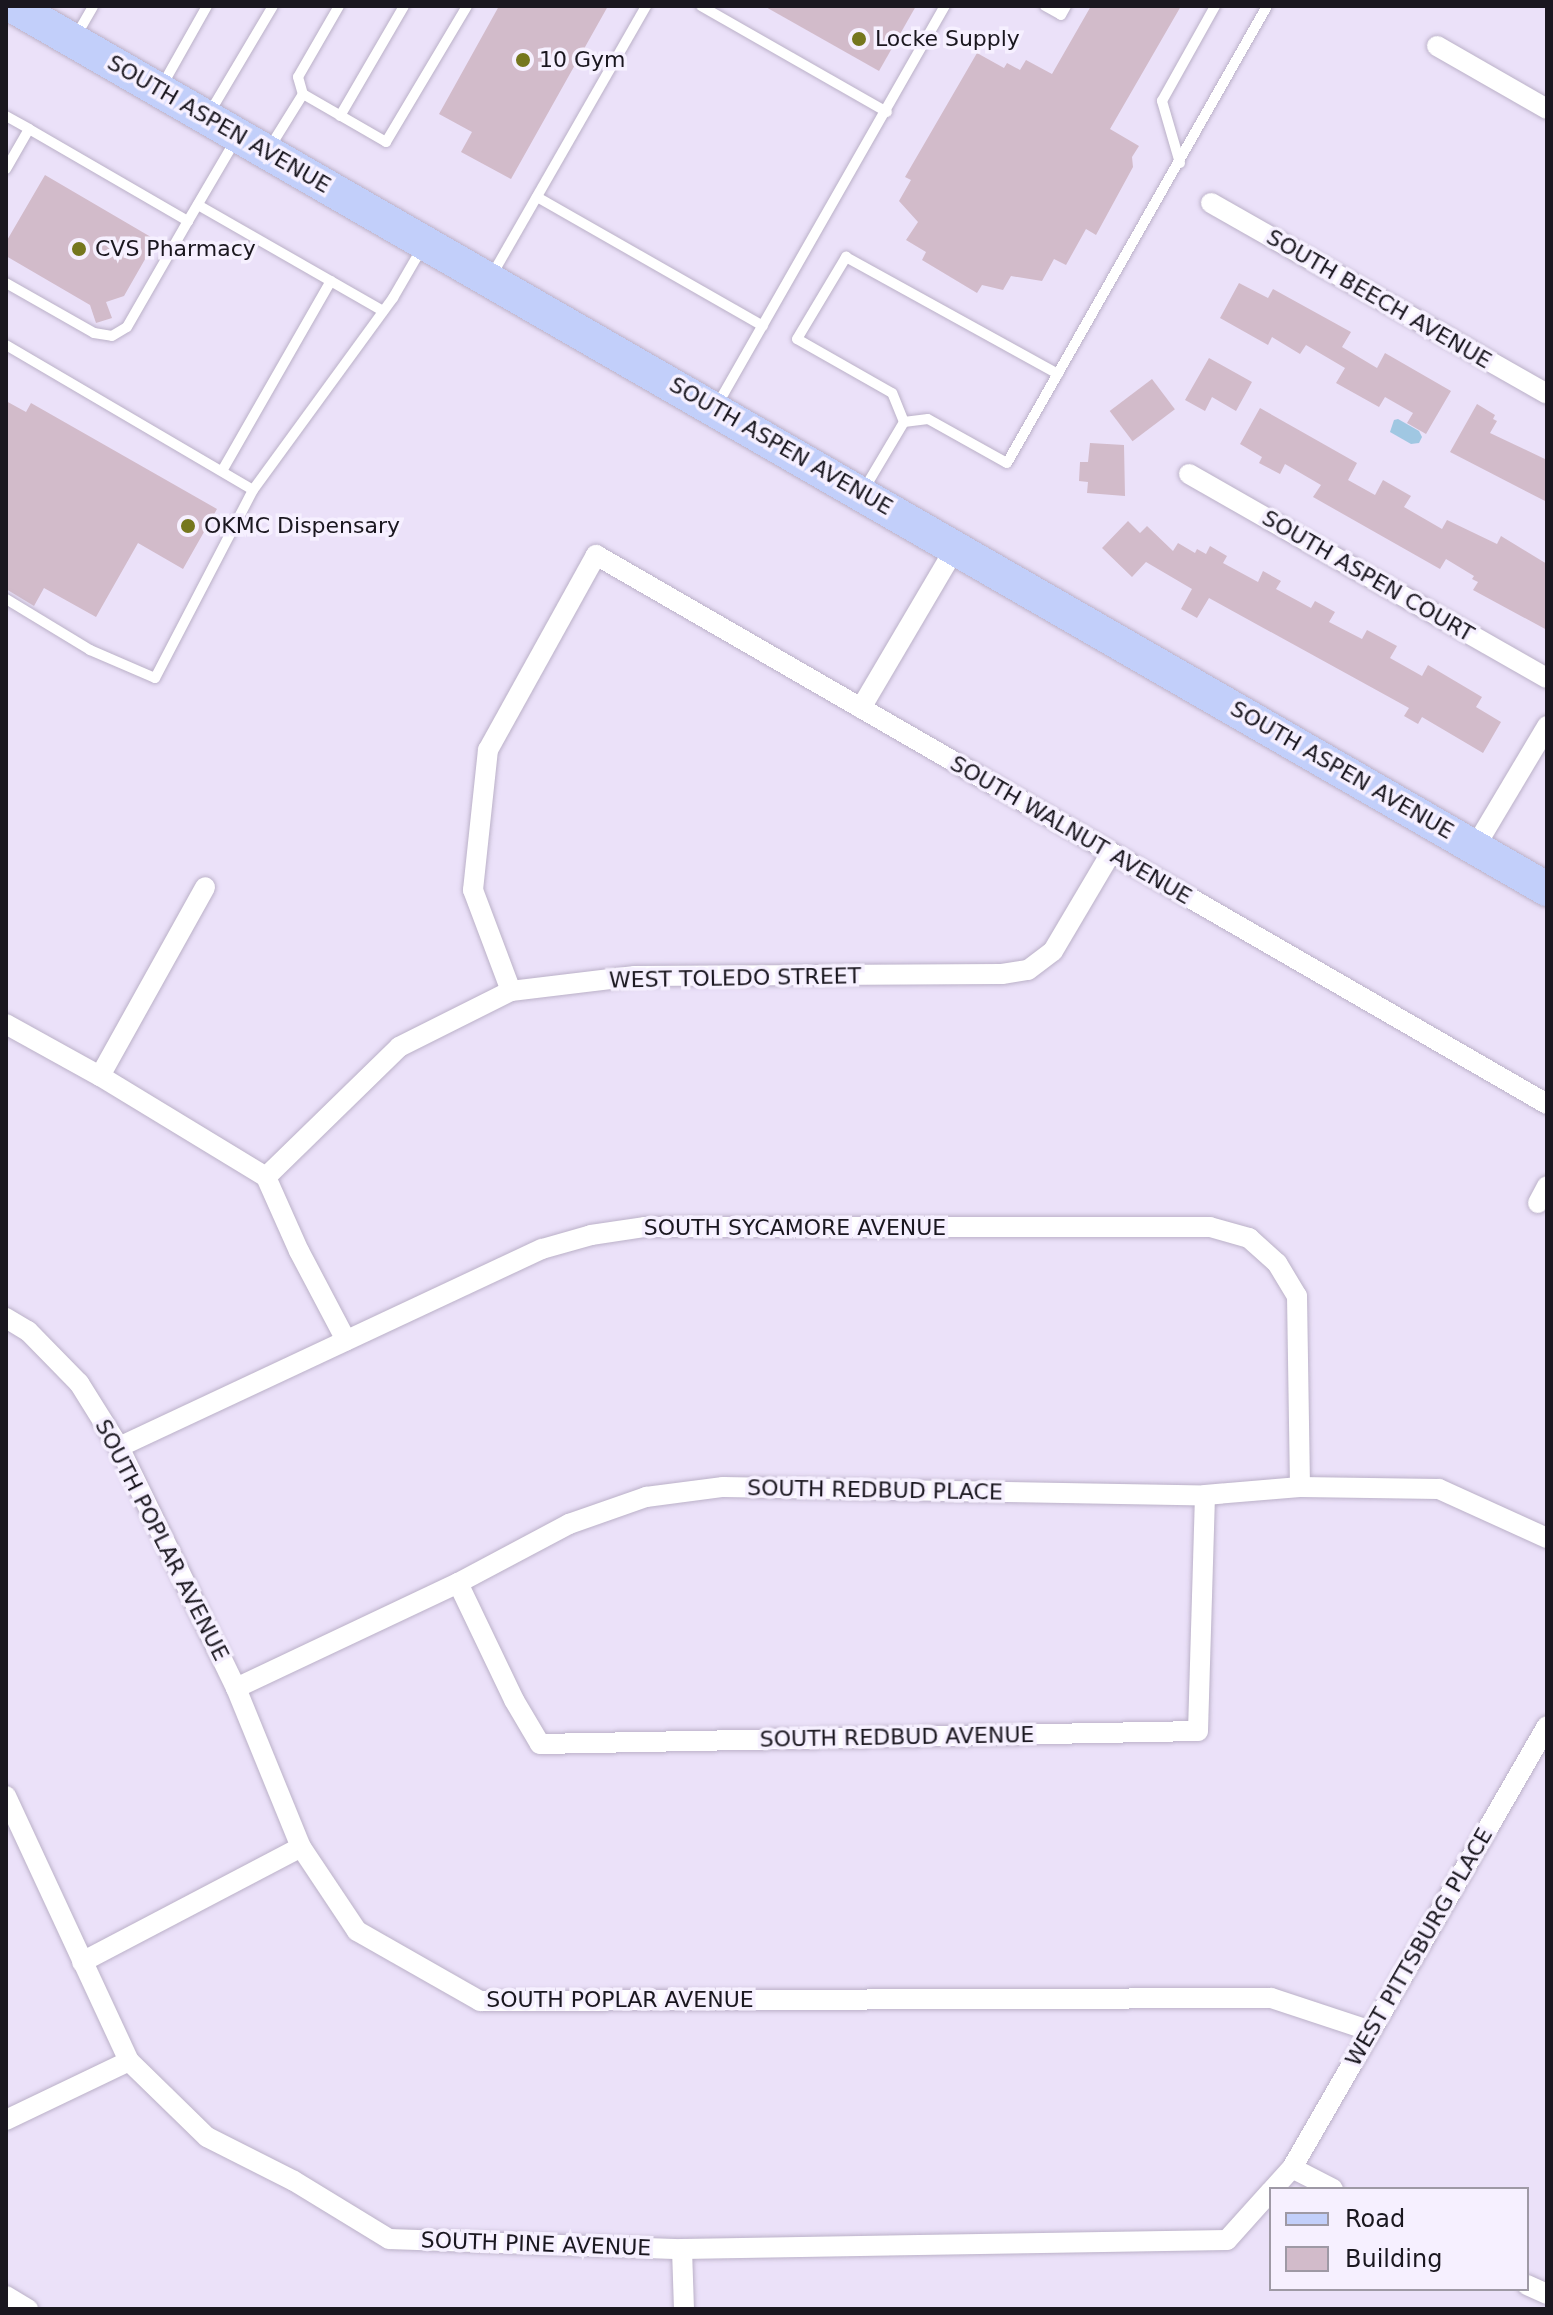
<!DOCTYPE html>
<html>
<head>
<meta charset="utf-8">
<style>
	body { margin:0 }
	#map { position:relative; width:1553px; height:2315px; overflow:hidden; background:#ebe1f9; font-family:"DejaVu Sans",sans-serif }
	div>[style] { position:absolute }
	.water>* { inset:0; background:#a0c7e2 }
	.building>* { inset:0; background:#d2bbca; transform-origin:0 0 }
	.roads { filter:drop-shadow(0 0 2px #bbb1c8) drop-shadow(0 0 2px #bbb1c8) }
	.lane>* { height:10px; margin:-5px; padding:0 5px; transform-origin:5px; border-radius:5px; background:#fff }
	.street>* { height:20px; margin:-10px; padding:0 10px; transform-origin:10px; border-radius:10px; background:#fff }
	.primary>* { height:34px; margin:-17px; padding:0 17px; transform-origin:17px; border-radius:17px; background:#c2cffa }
	.dots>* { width:22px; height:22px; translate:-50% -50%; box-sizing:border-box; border:4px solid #f6f0ff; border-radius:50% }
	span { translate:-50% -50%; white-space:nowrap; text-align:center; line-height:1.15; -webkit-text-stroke:7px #f6f0ff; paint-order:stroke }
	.poi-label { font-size:22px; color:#1a171f }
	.left { translate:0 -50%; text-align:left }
	.street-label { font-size:22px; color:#1a171f }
	.frame { position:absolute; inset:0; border:8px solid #1a171f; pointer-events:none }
	.legend { position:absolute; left:1269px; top:2187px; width:260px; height:104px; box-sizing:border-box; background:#f6f0ff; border:2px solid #9e99a5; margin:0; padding:10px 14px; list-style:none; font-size:24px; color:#1a171f }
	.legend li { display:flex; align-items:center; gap:16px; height:40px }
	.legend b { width:40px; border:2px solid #9e99a5 }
</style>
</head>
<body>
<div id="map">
	<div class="water">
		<div style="clip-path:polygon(1398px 419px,1419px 431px,1422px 437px,1419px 443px,1411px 444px,1390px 432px,1394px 420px)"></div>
	</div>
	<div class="building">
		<div style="clip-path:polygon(499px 6px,608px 6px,511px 179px,461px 152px,472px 132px,439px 114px)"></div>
		<div style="clip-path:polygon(764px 6px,916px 6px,879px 71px)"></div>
		<div style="clip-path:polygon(1091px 6px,1181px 6px,1110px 129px,1139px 146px,1132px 157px,1133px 167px,1096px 235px,1086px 229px,1066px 265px,1054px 259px,1042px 281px,1011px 276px,1003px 290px,982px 285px,977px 293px,922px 260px,926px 252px,906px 240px,918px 222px,899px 201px,911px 180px,905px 177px,977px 53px,1004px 68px,1007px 63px,1020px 70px,1026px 60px,1052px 74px)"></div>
		<div style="clip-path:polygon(45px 175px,156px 240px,124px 296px,106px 302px,112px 318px,96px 323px,90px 305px,6px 256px,6px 242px)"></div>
		<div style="clip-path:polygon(1239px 283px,1268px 298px,1273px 289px,1351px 332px,1342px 347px,1377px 368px,1385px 353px,1451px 391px,1426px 434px,1407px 423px,1413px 413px,1385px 397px,1379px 407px,1336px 383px,1345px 368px,1306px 345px,1300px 354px,1272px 337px,1268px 345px,1220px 318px)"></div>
		<div style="clip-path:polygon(1209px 358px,1252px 382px,1236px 411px,1212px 397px,1205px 411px,1185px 400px)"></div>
		<div style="left:1152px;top:379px;width:38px;height:53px;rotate:53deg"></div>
		<div style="clip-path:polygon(6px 401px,26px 412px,31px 403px,217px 509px,183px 569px,138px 543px,96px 617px,44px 588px,34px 606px,6px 589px)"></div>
		<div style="clip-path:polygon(1477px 404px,1495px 415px,1493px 419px,1497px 421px,1490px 433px,1547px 460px,1547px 502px,1450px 452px)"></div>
		<div style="clip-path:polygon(1260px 408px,1357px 463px,1348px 480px,1375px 495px,1383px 480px,1411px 496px,1404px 507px,1442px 529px,1447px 520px,1497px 544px,1501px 536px,1547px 564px,1547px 630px,1473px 590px,1478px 582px,1472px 579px,1474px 576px,1446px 559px,1440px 569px,1313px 497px,1321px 485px,1285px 464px,1280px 474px,1259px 463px,1262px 457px,1240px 444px)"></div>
		<div style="clip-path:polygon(1090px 443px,1124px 445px,1125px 496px,1087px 493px,1088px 482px,1079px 481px,1080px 462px,1088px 462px)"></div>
		<div style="clip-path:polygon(1128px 521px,1140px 533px,1147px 526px,1173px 551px,1178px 543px,1195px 553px,1197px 549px,1206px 554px,1210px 546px,1227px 556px,1223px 563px,1258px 582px,1263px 571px,1281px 581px,1276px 589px,1311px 608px,1315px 601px,1335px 612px,1329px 622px,1362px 639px,1367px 630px,1397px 646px,1390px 658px,1422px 676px,1428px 665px,1482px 697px,1476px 707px,1501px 722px,1483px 753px,1422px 717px,1418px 724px,1404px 716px,1409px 708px,1209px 598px,1197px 618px,1181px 609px,1192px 589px,1146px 562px,1132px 577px,1102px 548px)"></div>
	</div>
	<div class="roads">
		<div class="lane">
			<div style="left:339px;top:6px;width:82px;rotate:120deg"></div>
			<div style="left:298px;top:77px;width:18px;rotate:74deg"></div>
			<div style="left:303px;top:94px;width:96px;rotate:30deg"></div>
			<div style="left:386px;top:142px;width:158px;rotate:-59.2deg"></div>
			<div style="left:701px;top:6px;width:214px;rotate:29.7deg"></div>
			<div style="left:1045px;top:6px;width:18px;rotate:29deg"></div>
			<div style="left:1061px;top:15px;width:10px;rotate:-61deg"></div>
			<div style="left:76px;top:36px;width:34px;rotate:-60deg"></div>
			<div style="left:163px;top:84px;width:90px;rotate:-60.6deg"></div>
			<div style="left:210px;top:112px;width:123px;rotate:-59.3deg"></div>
			<div style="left:6px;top:116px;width:26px;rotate:29deg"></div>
			<div style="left:340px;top:116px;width:127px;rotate:-59.8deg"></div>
			<div style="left:270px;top:147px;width:62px;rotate:-58.1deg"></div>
			<div style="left:1180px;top:163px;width:65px;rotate:-106.2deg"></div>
			<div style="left:1162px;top:101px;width:109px;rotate:-60.8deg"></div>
			<div style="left:6px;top:169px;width:46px;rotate:-60.1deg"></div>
			<div style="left:29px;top:129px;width:184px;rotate:30.1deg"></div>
			<div style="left:188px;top:221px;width:93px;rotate:-59.6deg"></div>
			<div style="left:537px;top:197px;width:260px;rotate:29.7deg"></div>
			<div style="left:198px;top:205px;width:213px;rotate:29.8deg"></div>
			<div style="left:492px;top:275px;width:310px;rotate:-60.2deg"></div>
			<div style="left:6px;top:283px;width:101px;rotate:29.6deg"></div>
			<div style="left:94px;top:333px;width:18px;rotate:9deg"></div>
			<div style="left:112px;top:336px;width:17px;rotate:-31deg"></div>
			<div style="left:127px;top:327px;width:122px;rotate:-60.1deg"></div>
			<div style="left:6px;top:345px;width:286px;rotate:30.4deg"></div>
			<div style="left:253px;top:490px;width:212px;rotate:117.5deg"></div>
			<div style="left:155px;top:678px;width:71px;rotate:-156.7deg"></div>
			<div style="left:90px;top:650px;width:98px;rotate:-148.7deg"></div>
			<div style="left:716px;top:407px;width:462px;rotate:-60.3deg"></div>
			<div style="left:904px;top:422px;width:31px;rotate:-112deg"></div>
			<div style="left:892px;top:393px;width:109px;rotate:-150.4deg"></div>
			<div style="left:797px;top:339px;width:96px;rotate:-59.1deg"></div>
			<div style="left:846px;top:257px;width:242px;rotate:28.9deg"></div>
			<div style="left:222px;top:471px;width:219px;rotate:-60.2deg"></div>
			<div style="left:253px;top:490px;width:238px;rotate:-53.9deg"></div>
			<div style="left:393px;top:298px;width:58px;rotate:-59.9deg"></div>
			<div style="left:863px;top:491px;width:80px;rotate:-59.3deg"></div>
			<div style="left:904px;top:422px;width:24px;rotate:-7deg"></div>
			<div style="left:928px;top:419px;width:90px;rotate:29.1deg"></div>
			<div style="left:1007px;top:463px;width:526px;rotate:-60.36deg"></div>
		</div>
		<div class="street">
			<div style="left:1437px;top:46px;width:127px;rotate:29.8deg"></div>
			<div style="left:1211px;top:203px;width:386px;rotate:29.6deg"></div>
			<div style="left:1189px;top:474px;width:412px;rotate:29.7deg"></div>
			<div style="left:861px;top:708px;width:187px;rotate:-59.5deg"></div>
			<div style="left:1475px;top:847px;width:141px;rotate:-59.2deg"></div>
			<div style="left:511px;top:991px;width:108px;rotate:-110.6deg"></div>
			<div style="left:473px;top:890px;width:141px;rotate:-83.9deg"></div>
			<div style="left:488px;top:750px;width:223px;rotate:-61deg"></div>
			<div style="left:596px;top:555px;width:1098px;rotate:30deg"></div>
			<div style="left:6px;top:1024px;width:107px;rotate:29deg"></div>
			<div style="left:100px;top:1076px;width:194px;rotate:31.3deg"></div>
			<div style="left:266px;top:1177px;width:81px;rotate:66deg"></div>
			<div style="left:299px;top:1251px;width:101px;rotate:62.2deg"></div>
			<div style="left:100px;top:1076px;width:216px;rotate:-60.9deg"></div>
			<div style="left:266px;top:1177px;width:186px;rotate:-44.3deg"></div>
			<div style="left:399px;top:1047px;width:125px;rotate:-26.6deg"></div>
			<div style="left:511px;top:991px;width:125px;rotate:-6.9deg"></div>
			<div style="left:635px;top:976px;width:367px;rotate:-0.3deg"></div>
			<div style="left:1002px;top:974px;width:26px;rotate:-9deg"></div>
			<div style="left:1028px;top:970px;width:31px;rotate:-37deg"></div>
			<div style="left:1053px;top:951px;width:114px;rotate:-59.4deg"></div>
			<div style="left:1538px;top:1203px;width:19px;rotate:-62deg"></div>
			<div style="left:6px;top:1318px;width:26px;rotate:31deg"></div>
			<div style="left:28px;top:1331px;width:73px;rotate:45.6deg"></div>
			<div style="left:79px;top:1383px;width:75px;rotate:58deg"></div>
			<div style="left:119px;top:1447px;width:268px;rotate:64.1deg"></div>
			<div style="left:236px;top:1688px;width:172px;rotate:67.8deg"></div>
			<div style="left:301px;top:1847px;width:101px;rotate:56.3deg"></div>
			<div style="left:357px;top:1931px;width:142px;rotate:29.6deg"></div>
			<div style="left:480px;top:2001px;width:791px;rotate:-0.22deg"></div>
			<div style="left:1271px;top:1998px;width:105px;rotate:18.3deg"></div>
			<div style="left:119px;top:1447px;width:467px;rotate:-25.1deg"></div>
			<div style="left:542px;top:1249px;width:51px;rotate:-15.9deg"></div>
			<div style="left:591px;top:1235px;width:55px;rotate:-8.4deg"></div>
			<div style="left:645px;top:1227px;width:565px"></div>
			<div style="left:1210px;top:1227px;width:41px;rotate:15.8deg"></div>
			<div style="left:1249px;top:1238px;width:38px;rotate:42deg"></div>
			<div style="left:1277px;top:1263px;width:39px;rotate:59deg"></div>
			<div style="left:1297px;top:1296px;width:191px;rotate:89.1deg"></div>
			<div style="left:458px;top:1583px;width:130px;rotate:64.4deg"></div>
			<div style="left:514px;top:1700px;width:51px;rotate:59.4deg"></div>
			<div style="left:540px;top:1744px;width:658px;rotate:-1.13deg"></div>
			<div style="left:1198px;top:1731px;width:236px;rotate:-88.3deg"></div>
			<div style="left:236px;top:1688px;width:246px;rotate:-25.3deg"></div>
			<div style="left:458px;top:1583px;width:126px;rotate:-28deg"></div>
			<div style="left:569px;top:1524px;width:82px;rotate:-19.3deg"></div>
			<div style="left:646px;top:1497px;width:78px;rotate:-7.4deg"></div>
			<div style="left:723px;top:1487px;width:482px;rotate:1deg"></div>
			<div style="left:1205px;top:1495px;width:95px;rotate:-4.8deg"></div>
			<div style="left:1300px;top:1487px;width:139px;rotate:0.8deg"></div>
			<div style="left:1439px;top:1489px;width:119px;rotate:24.4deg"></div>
			<div style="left:6px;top:1796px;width:292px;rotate:65.1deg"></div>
			<div style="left:129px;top:2061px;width:109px;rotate:44.3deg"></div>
			<div style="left:207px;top:2137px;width:97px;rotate:26.8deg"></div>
			<div style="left:294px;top:2181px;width:111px;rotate:31.4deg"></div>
			<div style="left:389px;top:2239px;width:293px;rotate:2deg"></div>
			<div style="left:682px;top:2249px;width:545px;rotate:-0.95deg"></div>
			<div style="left:1227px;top:2240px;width:66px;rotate:-48.1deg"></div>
			<div style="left:82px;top:1962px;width:247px;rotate:-27.7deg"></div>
			<div style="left:6px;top:2120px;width:136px;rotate:-25.6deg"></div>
			<div style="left:1292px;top:2168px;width:46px;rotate:27.1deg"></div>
			<div style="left:1273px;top:2189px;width:28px;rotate:-48deg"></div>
			<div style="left:1292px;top:2168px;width:510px;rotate:-60.02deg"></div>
			<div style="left:682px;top:2249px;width:60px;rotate:88.1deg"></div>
			<div style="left:1527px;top:2285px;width:22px;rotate:24deg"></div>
			<div style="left:6px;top:2296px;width:26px;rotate:31deg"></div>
		</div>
		<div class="primary">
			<div style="left:13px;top:6px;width:1770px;rotate:29.93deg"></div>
		</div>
	</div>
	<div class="dots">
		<div style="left:859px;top:39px;background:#75771e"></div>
		<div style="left:523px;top:60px;background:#75771e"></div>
		<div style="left:79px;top:249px;background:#75771e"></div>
		<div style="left:188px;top:526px;background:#75771e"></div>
	</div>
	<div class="poi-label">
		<span class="left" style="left:875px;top:39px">Locke Supply</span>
		<span class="left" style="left:539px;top:60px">10 Gym</span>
		<span class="left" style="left:95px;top:249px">CVS Pharmacy</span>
		<span class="left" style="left:204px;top:526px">OKMC Dispensary</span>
	</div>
	<div class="street-label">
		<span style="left:219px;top:124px;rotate:30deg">SOUTH ASPEN AVENUE</span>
		<span style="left:1379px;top:299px;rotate:30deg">SOUTH BEECH AVENUE</span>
		<span style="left:781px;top:446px;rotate:30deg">SOUTH ASPEN AVENUE</span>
		<span style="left:1368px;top:576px;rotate:30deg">SOUTH ASPEN COURT</span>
		<span style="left:1342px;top:770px;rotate:30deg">SOUTH ASPEN AVENUE</span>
		<span style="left:1071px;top:830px;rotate:30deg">SOUTH WALNUT AVENUE</span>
		<span style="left:735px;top:978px;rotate:-1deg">WEST TOLEDO STREET</span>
		<span style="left:795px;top:1228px">SOUTH SYCAMORE AVENUE</span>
		<span style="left:875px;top:1490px;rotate:1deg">SOUTH REDBUD PLACE</span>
		<span style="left:162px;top:1540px;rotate:63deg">SOUTH POPLAR AVENUE</span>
		<span style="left:897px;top:1737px;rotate:-1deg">SOUTH REDBUD AVENUE</span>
		<span style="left:1419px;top:1947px;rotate:-60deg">WEST PITTSBURG PLACE</span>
		<span style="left:620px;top:2000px">SOUTH POPLAR AVENUE</span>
		<span style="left:536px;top:2244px;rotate:2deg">SOUTH PINE AVENUE</span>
	</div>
	<div class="frame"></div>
	<ul class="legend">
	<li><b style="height:10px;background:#c2cffa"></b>Road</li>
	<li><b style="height:22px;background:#d2bbca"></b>Building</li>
	</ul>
</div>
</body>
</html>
